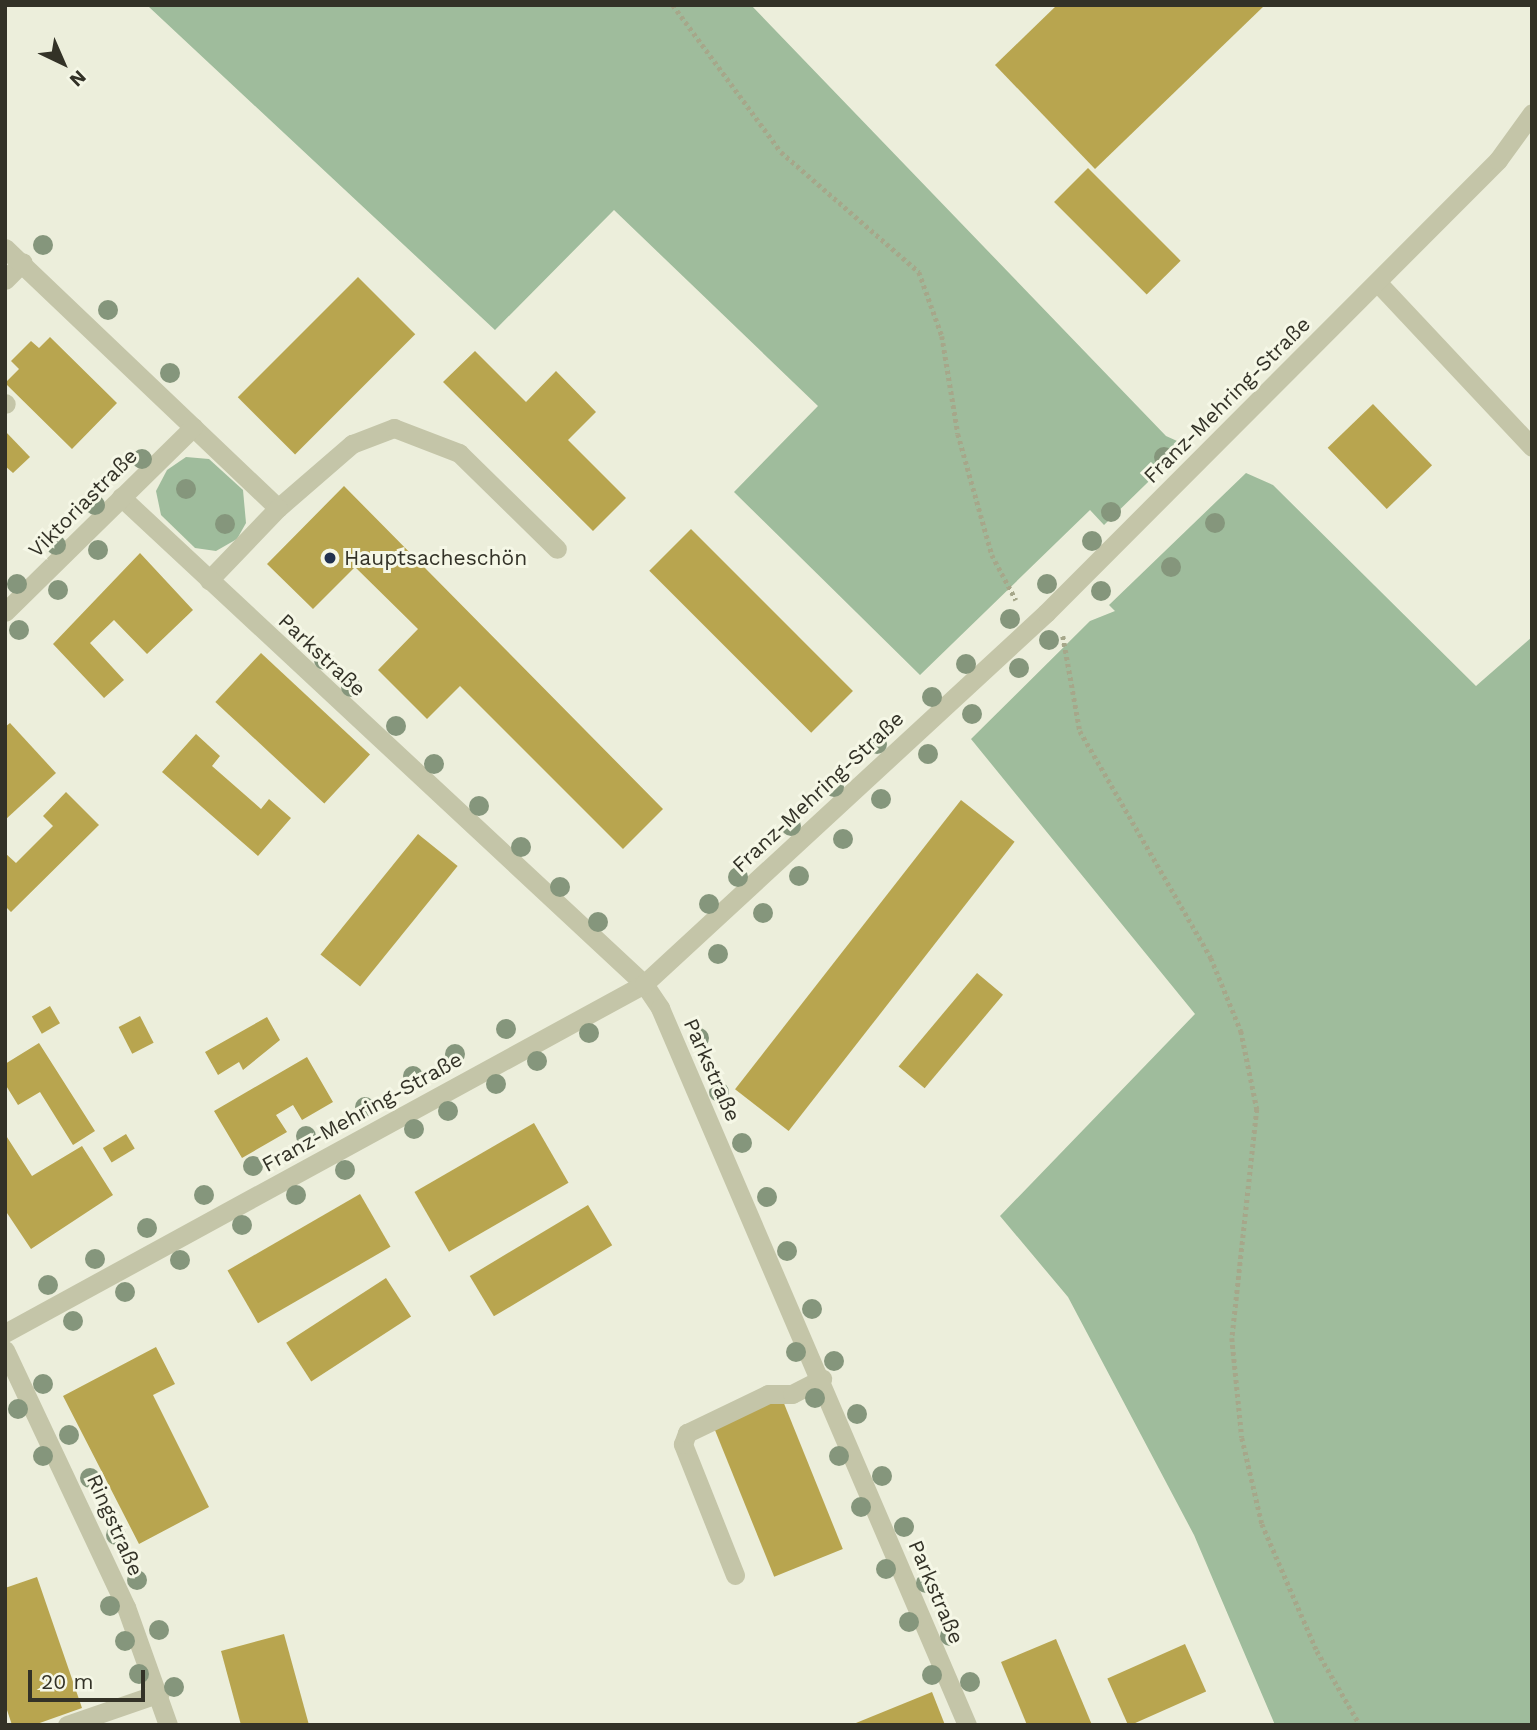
<!DOCTYPE html>
<html>
<head>
<meta charset="utf-8">
<style>
	body { margin:0 }
	#map { position:relative; width:1537px; height:1730px; overflow:hidden; background:#eceedb; font-family:"Work Sans",sans-serif }
	div>[style] { position:absolute }
	.green>* { inset:0; background:#9fbc9c }
	.building>* { inset:0; background:#b8a54f; transform-origin:0 0 }
	.path>* { height:4.5px; margin-top:-2.25px; transform-origin:0; background:repeating-linear-gradient(90deg,#a6a78a 0 3.5px,transparent 0 7px) }
	.service>* { height:19px; margin:-9.5px; padding:0 9.5px; transform-origin:9.5px; border-radius:9.5px; background:#c4c5a8 }
	.minor>* { height:19px; margin:-9.5px; padding:0 9.5px; transform-origin:9.5px; border-radius:9.5px; background:#c4c5a8 }
	.trees>* { width:20px; height:20px; margin:-10px; border-radius:50%; background:#85967c }
	.dots>* { width:19px; height:19px; translate:-50% -50%; box-sizing:border-box; border:4px solid #f5f7e6; border-radius:50% }
	span { translate:-50% -50%; white-space:nowrap; text-align:center; line-height:1.15; -webkit-text-stroke:6px #f5f7e6; paint-order:stroke }
	.street-label { font-size:21px; color:#333227 }
	.poi-label { font-size:21px; color:#333227 }
	.left { translate:0 -50%; text-align:left }
	.frame { position:absolute; inset:0; border:7px solid #333227; pointer-events:none }
	.north { position:absolute; left:28px; top:28px; width:70px; height:70px; -webkit-text-stroke:5px #f5f7e6; paint-order:stroke; rotate:136deg; font-size:19px; font-weight:700; line-height:28px; text-align:center; color:#333227 }
	.north::after { content:''; display:block; margin:auto; width:24px; height:32px; background:#333227; clip-path:polygon(50% 0,100% 100%,50% 72%,0 100%) }
	.scale { position:absolute; left:28px; top:1670px; width:117px; height:32px; box-sizing:border-box; border:4px solid #333227; border-top:0; padding-left:9px; font-size:21px; line-height:24px; white-space:nowrap; color:#333227; -webkit-text-stroke:5px #f5f7e6; paint-order:stroke }
</style>
</head>
<body>
<div id="map">
	<div class="green">
		<div style="clip-path:polygon(751px 5px,1166px 436px,1186px 445px,1104px 525px,1090px 510px,920px 675px,734px 492px,818px 406px,614px 210px,495px 330px,149px 7px)"></div>
		<div style="clip-path:polygon(186px 457px,209px 459px,243px 490px,246px 523px,237px 539px,216px 551px,195px 548px,161px 515px,156px 491px,167px 470px)"></div>
		<div style="clip-path:polygon(1246px 473px,1273px 485px,1476px 686px,1532px 637px,1532px 1725px,1275px 1725px,1194px 1535px,1068px 1297px,1000px 1216px,1195px 1014px,971px 739px,1090px 621px,1115px 611px,1109px 605px)"></div>
	</div>
	<div class="building">
		<div style="clip-path:polygon(1057px 5px,1265px 5px,1095px 169px,995px 65px)"></div>
		<div style="left:1088px;top:168px;width:131px;height:48px;rotate:45deg"></div>
		<div style="left:358px;top:277px;width:81px;height:170px;rotate:45deg"></div>
		<div style="clip-path:polygon(50px 337px,117px 403px,72px 449px,5px 383px,19px 369px,11px 361px,31px 341px,39px 348px)"></div>
		<div style="clip-path:polygon(475px 351px,526px 402px,556px 371px,596px 412px,568px 440px,626px 498px,593px 531px,443px 382px)"></div>
		<div style="left:1373px;top:404px;width:85px;height:63px;rotate:46deg"></div>
		<div style="clip-path:polygon(5px 431px,30px 457px,13px 473px,5px 466px)"></div>
		<div style="clip-path:polygon(344px 486px,663px 809px,623px 849px,460px 686px,427px 719px,378px 670px,418px 629px,355px 567px,313px 609px,267px 564px)"></div>
		<div style="left:691px;top:529px;width:229px;height:59px;rotate:45deg"></div>
		<div style="clip-path:polygon(140px 553px,193px 610px,147px 654px,114px 620px,90px 643px,124px 680px,104px 698px,53px 644px)"></div>
		<div style="left:261px;top:653px;width:149px;height:67px;rotate:43deg"></div>
		<div style="clip-path:polygon(10px 723px,56px 773px,5px 820px,5px 727px)"></div>
		<div style="clip-path:polygon(196px 734px,220px 756px,212px 766px,261px 809px,269px 799px,291px 818px,258px 856px,162px 772px)"></div>
		<div style="clip-path:polygon(66px 792px,99px 825px,11px 912px,5px 906px,5px 853px,16px 863px,53px 826px,43px 816px)"></div>
		<div style="left:961px;top:800px;width:68px;height:367px;rotate:38deg"></div>
		<div style="left:418px;top:834px;width:51px;height:155px;rotate:39deg"></div>
		<div style="left:977px;top:973px;width:34px;height:122px;rotate:40deg"></div>
		<div style="left:50px;top:1006px;width:20px;height:21px;rotate:60deg"></div>
		<div style="left:140px;top:1016px;width:30px;height:24px;rotate:63deg"></div>
		<div style="clip-path:polygon(267px 1017px,280px 1040px,243px 1070px,239px 1062px,218px 1075px,205px 1052px)"></div>
		<div style="clip-path:polygon(39px 1043px,95px 1131px,73px 1145px,40px 1092px,18px 1105px,5px 1084px,5px 1064px)"></div>
		<div style="clip-path:polygon(307px 1057px,333px 1102px,302px 1120px,293px 1105px,276px 1115px,287px 1132px,242px 1158px,214px 1111px)"></div>
		<div style="left:534px;top:1123px;width:69px;height:138px;rotate:60deg"></div>
		<div style="clip-path:polygon(5px 1134px,32px 1176px,82px 1146px,113px 1195px,31px 1249px,5px 1210px)"></div>
		<div style="left:126px;top:1134px;width:17px;height:27px;rotate:59deg"></div>
		<div style="left:360px;top:1194px;width:61px;height:153px;rotate:60deg"></div>
		<div style="left:588px;top:1205px;width:47px;height:138px;rotate:59deg"></div>
		<div style="left:386px;top:1278px;width:46px;height:119px;rotate:57deg"></div>
		<div style="clip-path:polygon(156px 1347px,175px 1384px,153px 1395px,209px 1507px,139px 1544px,63px 1396px)"></div>
		<div style="left:781px;top:1396px;width:165px;height:74px;rotate:68deg"></div>
		<div style="clip-path:polygon(37px 1577px,82px 1708px,34px 1725px,12px 1725px,5px 1704px,5px 1588px)"></div>
		<div style="clip-path:polygon(284px 1634px,309px 1725px,241px 1725px,221px 1651px)"></div>
		<div style="clip-path:polygon(1056px 1639px,1092px 1725px,1027px 1725px,1001px 1662px)"></div>
		<div style="left:1185px;top:1644px;width:52px;height:85px;rotate:66deg"></div>
		<div style="clip-path:polygon(932px 1692px,945px 1725px,851px 1725px)"></div>
	</div>
	<div class="path">
		<div style="left:673px;top:5px;width:182px;rotate:53.7deg"></div>
		<div style="left:781px;top:152px;width:183px;rotate:41deg"></div>
		<div style="left:919px;top:272px;width:68px;rotate:70.2deg"></div>
		<div style="left:942px;top:336px;width:99px;rotate:80.7deg"></div>
		<div style="left:958px;top:434px;width:126px;rotate:74.3deg"></div>
		<div style="left:992px;top:555px;width:51px;rotate:61.9deg"></div>
		<div style="left:1063px;top:636px;width:97px;rotate:79.9deg"></div>
		<div style="left:1080px;top:731px;width:262px;rotate:60deg"></div>
		<div style="left:1211px;top:958px;width:79px;rotate:67.7deg"></div>
		<div style="left:1241px;top:1031px;width:80px;rotate:78.4deg"></div>
		<div style="left:1257px;top:1109px;width:230px;rotate:96.2deg"></div>
		<div style="left:1232px;top:1338px;width:100px;rotate:84.3deg"></div>
		<div style="left:1242px;top:1438px;width:88px;rotate:76.9deg"></div>
		<div style="left:1262px;top:1524px;width:138px;rotate:66.6deg"></div>
		<div style="left:1317px;top:1651px;width:86px;rotate:59.8deg"></div>
	</div>
	<div class="service">
		<div style="left:5px;top:280px;width:25px;rotate:-45deg"></div>
		<div style="left:5px;top:403px;width:1px;rotate:45deg"></div>
		<div style="left:278px;top:508px;width:98px;rotate:-40.9deg"></div>
		<div style="left:352px;top:444px;width:45px;rotate:-20.9deg"></div>
		<div style="left:394px;top:428px;width:70px;rotate:21deg"></div>
		<div style="left:459px;top:453px;width:137px;rotate:44.4deg"></div>
		<div style="left:735px;top:1575px;width:141px;rotate:-111.7deg"></div>
		<div style="left:683px;top:1444px;width:12px;rotate:-70deg"></div>
		<div style="left:687px;top:1433px;width:90px;rotate:-25.7deg"></div>
		<div style="left:768px;top:1394px;width:24px"></div>
		<div style="left:792px;top:1394px;width:34px;rotate:-27deg"></div>
		<div style="left:67px;top:1725px;width:98px;rotate:-19deg"></div>
	</div>
	<div class="minor">
		<div style="left:5px;top:248px;width:377px;rotate:43.6deg"></div>
		<div style="left:278px;top:508px;width:100px;rotate:133.8deg"></div>
		<div style="left:1378px;top:283px;width:225px;rotate:46.8deg"></div>
		<div style="left:121px;top:497px;width:715px;rotate:42.96deg"></div>
		<div style="left:644px;top:984px;width:29px;rotate:56deg"></div>
		<div style="left:660px;top:1008px;width:780px;rotate:66.82deg"></div>
		<div style="left:5px;top:612px;width:264px;rotate:-44.5deg"></div>
		<div style="left:5px;top:1333px;width:728px;rotate:-28.64deg"></div>
		<div style="left:644px;top:984px;width:547px;rotate:-42.7deg"></div>
		<div style="left:1046px;top:613px;width:640px;rotate:-45.06deg"></div>
		<div style="left:1498px;top:160px;width:58px;rotate:-54.1deg"></div>
		<div style="left:5px;top:1350px;width:284px;rotate:64.8deg"></div>
		<div style="left:126px;top:1607px;width:125px;rotate:70.4deg"></div>
	</div>
	<div class="trees">
		<div style="left:43px;top:245px"></div>
		<div style="left:108px;top:310px"></div>
		<div style="left:170px;top:373px"></div>
		<div style="left:1164px;top:457px"></div>
		<div style="left:142px;top:459px"></div>
		<div style="left:186px;top:489px"></div>
		<div style="left:95px;top:505px"></div>
		<div style="left:1111px;top:512px"></div>
		<div style="left:1215px;top:523px"></div>
		<div style="left:225px;top:524px"></div>
		<div style="left:1092px;top:541px"></div>
		<div style="left:56px;top:545px"></div>
		<div style="left:98px;top:550px"></div>
		<div style="left:1171px;top:567px"></div>
		<div style="left:17px;top:584px"></div>
		<div style="left:1047px;top:584px"></div>
		<div style="left:58px;top:590px"></div>
		<div style="left:1101px;top:591px"></div>
		<div style="left:1010px;top:619px"></div>
		<div style="left:19px;top:630px"></div>
		<div style="left:1049px;top:640px"></div>
		<div style="left:324px;top:660px"></div>
		<div style="left:966px;top:664px"></div>
		<div style="left:1019px;top:668px"></div>
		<div style="left:351px;top:687px"></div>
		<div style="left:932px;top:697px"></div>
		<div style="left:972px;top:714px"></div>
		<div style="left:396px;top:726px"></div>
		<div style="left:877px;top:744px"></div>
		<div style="left:928px;top:754px"></div>
		<div style="left:434px;top:764px"></div>
		<div style="left:834px;top:787px"></div>
		<div style="left:881px;top:799px"></div>
		<div style="left:479px;top:806px"></div>
		<div style="left:791px;top:826px"></div>
		<div style="left:843px;top:839px"></div>
		<div style="left:521px;top:847px"></div>
		<div style="left:799px;top:876px"></div>
		<div style="left:738px;top:877px"></div>
		<div style="left:560px;top:887px"></div>
		<div style="left:709px;top:904px"></div>
		<div style="left:763px;top:913px"></div>
		<div style="left:598px;top:922px"></div>
		<div style="left:718px;top:954px"></div>
		<div style="left:506px;top:1029px"></div>
		<div style="left:589px;top:1033px"></div>
		<div style="left:699px;top:1038px"></div>
		<div style="left:455px;top:1054px"></div>
		<div style="left:537px;top:1061px"></div>
		<div style="left:413px;top:1076px"></div>
		<div style="left:496px;top:1084px"></div>
		<div style="left:719px;top:1092px"></div>
		<div style="left:365px;top:1107px"></div>
		<div style="left:448px;top:1111px"></div>
		<div style="left:414px;top:1129px"></div>
		<div style="left:306px;top:1136px"></div>
		<div style="left:742px;top:1143px"></div>
		<div style="left:253px;top:1166px"></div>
		<div style="left:345px;top:1170px"></div>
		<div style="left:204px;top:1195px"></div>
		<div style="left:296px;top:1195px"></div>
		<div style="left:767px;top:1197px"></div>
		<div style="left:242px;top:1225px"></div>
		<div style="left:147px;top:1228px"></div>
		<div style="left:787px;top:1251px"></div>
		<div style="left:95px;top:1259px"></div>
		<div style="left:180px;top:1260px"></div>
		<div style="left:48px;top:1285px"></div>
		<div style="left:125px;top:1292px"></div>
		<div style="left:812px;top:1309px"></div>
		<div style="left:73px;top:1321px"></div>
		<div style="left:796px;top:1352px"></div>
		<div style="left:834px;top:1361px"></div>
		<div style="left:43px;top:1384px"></div>
		<div style="left:815px;top:1398px"></div>
		<div style="left:18px;top:1409px"></div>
		<div style="left:857px;top:1414px"></div>
		<div style="left:69px;top:1435px"></div>
		<div style="left:43px;top:1456px"></div>
		<div style="left:839px;top:1456px"></div>
		<div style="left:882px;top:1476px"></div>
		<div style="left:90px;top:1478px"></div>
		<div style="left:861px;top:1507px"></div>
		<div style="left:904px;top:1527px"></div>
		<div style="left:116px;top:1535px"></div>
		<div style="left:886px;top:1569px"></div>
		<div style="left:137px;top:1580px"></div>
		<div style="left:926px;top:1583px"></div>
		<div style="left:110px;top:1606px"></div>
		<div style="left:909px;top:1622px"></div>
		<div style="left:159px;top:1630px"></div>
		<div style="left:950px;top:1636px"></div>
		<div style="left:125px;top:1641px"></div>
		<div style="left:139px;top:1674px"></div>
		<div style="left:932px;top:1675px"></div>
		<div style="left:970px;top:1682px"></div>
		<div style="left:174px;top:1687px"></div>
	</div>
	<div class="dots">
		<div style="left:330px;top:558px;background:#22324f"></div>
	</div>
	<div class="street-label">
		<span style="left:1227px;top:400px;rotate:-45deg">Franz-Mehring-Straße</span>
		<span style="left:83px;top:503px;rotate:-45deg">Viktoriastraße</span>
		<span style="left:322px;top:655px;rotate:43deg">Parkstraße</span>
		<span style="left:818px;top:792px;rotate:-43deg">Franz-Mehring-Straße</span>
		<span style="left:712px;top:1070px;rotate:66deg">Parkstraße</span>
		<span style="left:362px;top:1112px;rotate:-29deg">Franz-Mehring-Straße</span>
		<span style="left:115px;top:1525px;rotate:66deg">Ringstraße</span>
		<span style="left:936px;top:1592px;rotate:67deg">Parkstraße</span>
	</div>
	<div class="poi-label">
		<span class="left" style="left:344px;top:558px">Hauptsacheschön</span>
	</div>
	<div class="frame"></div>
	<div class="north">N</div>
	<div class="scale">20 m</div>
</div>
</body>
</html>
